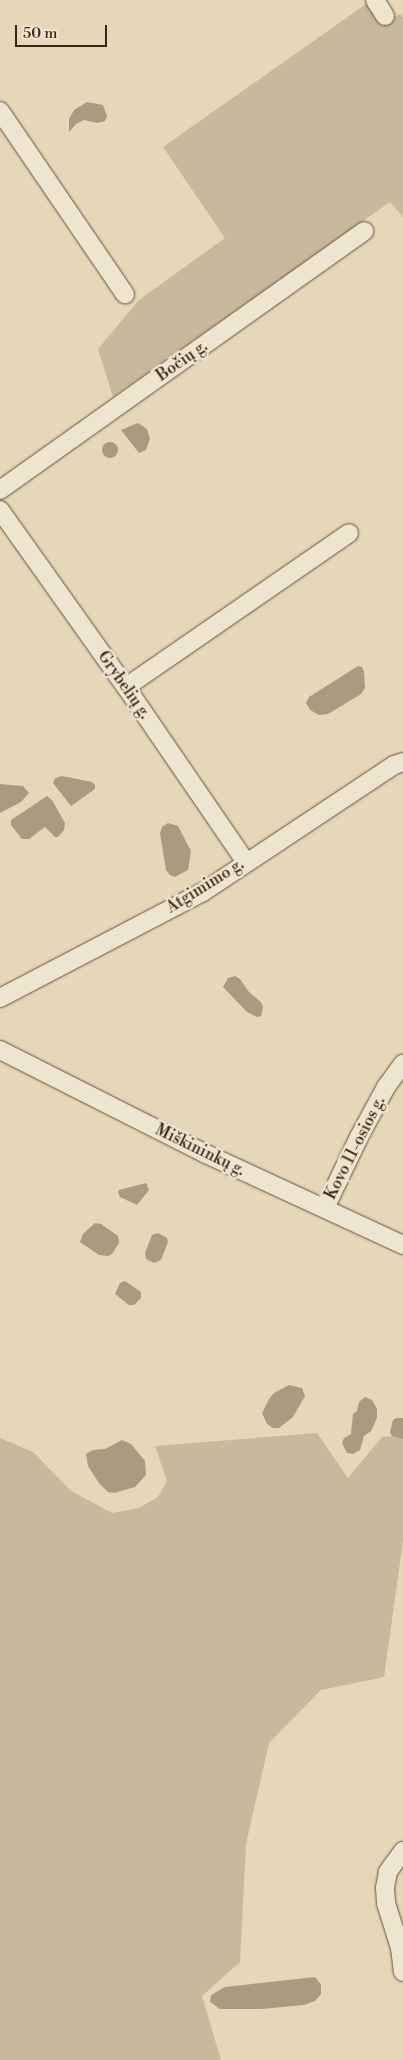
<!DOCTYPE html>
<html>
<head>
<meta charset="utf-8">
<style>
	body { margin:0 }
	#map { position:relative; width:403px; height:2060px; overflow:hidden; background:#e5d7b7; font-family:"Libre Bodoni",serif }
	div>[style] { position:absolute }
	.green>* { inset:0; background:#c8b89c }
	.water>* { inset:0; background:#ac9a80 }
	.round { border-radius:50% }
	.roads { filter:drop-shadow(0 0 1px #67503e) drop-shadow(0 0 1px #67503e) }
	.minor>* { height:18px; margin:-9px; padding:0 9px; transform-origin:9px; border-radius:9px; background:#eee5d0 }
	span { translate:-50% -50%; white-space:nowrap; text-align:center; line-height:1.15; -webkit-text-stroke:5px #eee5d0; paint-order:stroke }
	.street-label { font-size:16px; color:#3d2316 }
	.scale { position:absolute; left:15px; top:25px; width:92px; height:22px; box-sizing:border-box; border:2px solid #3d2316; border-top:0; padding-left:6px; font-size:15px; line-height:18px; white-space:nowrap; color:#3d2316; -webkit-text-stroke:4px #eee5d0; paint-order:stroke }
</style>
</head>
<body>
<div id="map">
	<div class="green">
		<div style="clip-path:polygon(369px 2px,383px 22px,401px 14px,403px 18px,403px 217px,390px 202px,113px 397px,98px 349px,139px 300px,225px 238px,163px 147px)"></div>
		<div style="clip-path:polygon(317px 1433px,348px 1478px,382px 1437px,392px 1436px,403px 1439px,403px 1541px,384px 1677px,321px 1690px,269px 1743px,246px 1844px,240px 1962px,202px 1996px,221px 2060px,0 2060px,0 1438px,33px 1452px,71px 1491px,112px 1513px,139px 1508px,158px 1497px,167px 1481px,155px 1446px)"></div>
	</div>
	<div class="water">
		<div style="clip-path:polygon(87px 102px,103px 105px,107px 116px,105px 121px,97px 123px,84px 120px,76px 124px,69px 132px,69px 119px,74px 110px)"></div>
		<div style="clip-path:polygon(138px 423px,147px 429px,150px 439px,146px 450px,139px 453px,121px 430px)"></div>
		<div class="round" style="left:102px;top:442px;width:16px;height:16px"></div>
		<div style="clip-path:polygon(358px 666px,362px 667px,364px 672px,365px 688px,361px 694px,328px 714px,319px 715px,310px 710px,306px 703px,309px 697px)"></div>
		<div style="clip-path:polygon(62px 776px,92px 782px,95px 785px,95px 789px,71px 806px,53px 783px,55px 778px)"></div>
		<div style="clip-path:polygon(0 784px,23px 786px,29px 793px,21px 802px,0 813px)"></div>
		<div style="clip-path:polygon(47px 796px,52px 800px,65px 823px,64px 830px,58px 837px,55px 837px,45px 827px,29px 839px,22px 839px,11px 825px,11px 820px)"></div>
		<div style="clip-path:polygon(168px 823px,178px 826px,191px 851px,188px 870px,175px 877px,170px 875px,166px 870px,160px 833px,162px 827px)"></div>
		<div style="clip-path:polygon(235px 976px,240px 979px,249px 992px,261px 1002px,263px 1007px,261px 1016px,257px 1017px,247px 1012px,223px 987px,228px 978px)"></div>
		<div style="clip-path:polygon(146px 1183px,149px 1190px,137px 1205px,120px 1197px,118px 1192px,119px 1190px)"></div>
		<div style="clip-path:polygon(95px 1223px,101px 1224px,118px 1236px,119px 1243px,112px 1254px,108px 1256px,99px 1255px,80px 1242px,83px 1234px)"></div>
		<div style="clip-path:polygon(158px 1233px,167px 1238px,168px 1242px,161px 1260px,154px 1263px,146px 1259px,145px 1253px,152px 1235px)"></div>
		<div style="clip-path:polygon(125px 1281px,141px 1292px,141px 1298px,134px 1305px,129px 1305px,115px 1294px,120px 1283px)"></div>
		<div style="clip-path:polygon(289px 1385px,302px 1388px,305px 1396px,293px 1417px,279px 1428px,273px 1428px,267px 1424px,262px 1413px,269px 1399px,274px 1393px)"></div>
		<div style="clip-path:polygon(365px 1397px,372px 1400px,377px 1409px,377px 1418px,371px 1431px,364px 1436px,360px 1450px,353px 1454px,347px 1453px,342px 1443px,344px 1438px,351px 1434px,353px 1414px,357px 1411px,359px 1402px)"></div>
		<div style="clip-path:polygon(396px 1418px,403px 1418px,403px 1439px,392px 1436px,390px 1432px,393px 1420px)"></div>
		<div style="clip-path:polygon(122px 1440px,131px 1444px,145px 1461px,146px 1475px,135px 1487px,114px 1493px,108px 1492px,99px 1483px,88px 1466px,86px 1454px,93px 1450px,105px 1449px)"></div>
		<div style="clip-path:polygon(315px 1977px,321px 1985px,321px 1994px,315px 2001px,304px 2005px,262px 2009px,220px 2009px,210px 2002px,211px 1995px,225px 1987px)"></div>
	</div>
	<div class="roads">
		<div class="minor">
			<div style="left:375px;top:0;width:19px;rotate:58deg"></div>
			<div style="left:0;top:111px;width:222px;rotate:55.7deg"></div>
			<div style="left:0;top:490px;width:447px;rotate:-35.4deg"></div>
			<div style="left:0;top:510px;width:217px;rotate:54.6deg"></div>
			<div style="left:126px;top:687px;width:212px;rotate:55.6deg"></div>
			<div style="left:126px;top:687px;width:271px;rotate:-34.6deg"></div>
			<div style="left:0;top:998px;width:229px;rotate:-27.6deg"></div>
			<div style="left:203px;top:892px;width:229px;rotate:-33.6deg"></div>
			<div style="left:394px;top:765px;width:9px;rotate:-18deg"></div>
			<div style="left:0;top:1050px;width:229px;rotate:26.8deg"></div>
			<div style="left:204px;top:1153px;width:219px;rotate:24.8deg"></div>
			<div style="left:325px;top:1208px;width:79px;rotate:-64.4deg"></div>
			<div style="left:359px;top:1137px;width:57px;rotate:-61.6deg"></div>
			<div style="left:386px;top:1087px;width:29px;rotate:-54deg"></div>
			<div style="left:403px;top:1851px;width:26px;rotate:126deg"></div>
			<div style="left:388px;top:1872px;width:16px;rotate:101deg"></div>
			<div style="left:385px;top:1888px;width:15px;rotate:86deg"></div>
			<div style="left:386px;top:1903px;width:47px;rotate:72.7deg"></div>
			<div style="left:400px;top:1948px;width:24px;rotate:83deg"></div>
		</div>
	</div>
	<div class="street-label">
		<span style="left:182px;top:361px;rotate:-35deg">Bočių g.</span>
		<span style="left:124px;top:685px;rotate:55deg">Grybelių g.</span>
		<span style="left:205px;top:886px;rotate:-32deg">Atgimimo g.</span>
		<span style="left:355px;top:1148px;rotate:-63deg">Kovo 11-osios g.</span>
		<span style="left:200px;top:1150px;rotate:26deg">Miškininkų g.</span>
	</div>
	<div class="scale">50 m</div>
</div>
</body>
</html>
